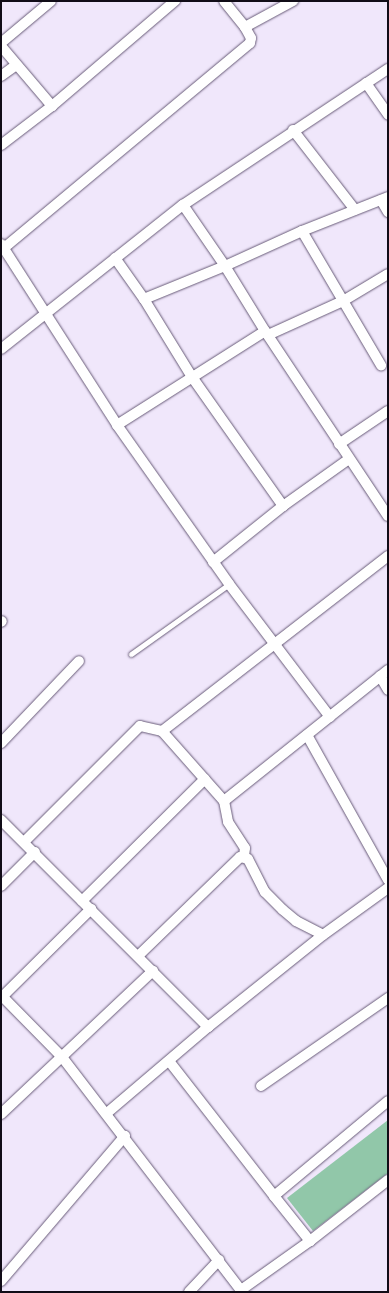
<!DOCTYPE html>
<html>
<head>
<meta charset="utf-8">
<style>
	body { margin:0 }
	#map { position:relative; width:389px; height:1293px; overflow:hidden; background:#f0e7fb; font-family:"Source Sans 3",sans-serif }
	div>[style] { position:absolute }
	.green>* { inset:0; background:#91c7a9 }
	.roads { filter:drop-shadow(0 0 1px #685b78) drop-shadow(0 0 1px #685b78) }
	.lane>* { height:5px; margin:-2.5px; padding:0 2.5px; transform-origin:2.5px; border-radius:2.5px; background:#fff }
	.street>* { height:10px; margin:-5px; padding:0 5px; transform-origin:5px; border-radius:5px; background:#fff }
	span { translate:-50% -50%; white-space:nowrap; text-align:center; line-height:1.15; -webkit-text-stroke:3px #f0e7fb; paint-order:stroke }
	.frame { position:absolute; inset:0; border:2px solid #110c17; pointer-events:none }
</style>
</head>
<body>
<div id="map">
	<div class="green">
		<div style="clip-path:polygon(388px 1120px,388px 1173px,313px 1231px,287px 1198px)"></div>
	</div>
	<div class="roads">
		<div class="lane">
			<div style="left:131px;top:654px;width:120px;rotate:-35.5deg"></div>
		</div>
		<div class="street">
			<div style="left:245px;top:27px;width:55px;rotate:-28.4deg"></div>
			<div style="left:1px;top:43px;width:65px;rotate:-40deg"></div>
			<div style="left:1px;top:46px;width:79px;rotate:49.6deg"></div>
			<div style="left:1px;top:76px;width:19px;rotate:-36deg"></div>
			<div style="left:366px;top:83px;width:39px;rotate:55deg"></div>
			<div style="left:293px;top:130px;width:101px;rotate:52.2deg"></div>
			<div style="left:1px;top:145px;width:64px;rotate:-37.4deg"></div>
			<div style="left:52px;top:106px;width:162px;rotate:-40.5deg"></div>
			<div style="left:381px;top:200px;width:14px;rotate:60deg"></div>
			<div style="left:302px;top:231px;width:156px;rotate:59.5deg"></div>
			<div style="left:1px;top:244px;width:215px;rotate:57.3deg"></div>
			<div style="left:117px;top:425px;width:194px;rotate:54.8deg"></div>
			<div style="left:229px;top:584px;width:167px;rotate:52.8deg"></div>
			<div style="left:4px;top:248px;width:320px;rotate:-39.8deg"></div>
			<div style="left:250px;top:43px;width:5px;rotate:-79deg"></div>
			<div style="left:251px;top:38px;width:13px;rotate:-119deg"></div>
			<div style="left:245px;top:27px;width:33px;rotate:-129deg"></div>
			<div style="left:115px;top:258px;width:50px;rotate:54.7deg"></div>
			<div style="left:144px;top:299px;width:92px;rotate:58.4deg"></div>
			<div style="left:192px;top:377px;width:158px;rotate:54.8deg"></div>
			<div style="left:144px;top:299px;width:87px;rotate:-22.2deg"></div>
			<div style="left:225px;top:266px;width:74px;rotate:-124.5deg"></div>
			<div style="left:265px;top:331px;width:222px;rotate:56.4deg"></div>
			<div style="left:268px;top:335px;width:82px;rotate:-24.4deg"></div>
			<div style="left:343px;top:301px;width:52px;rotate:-31deg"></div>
			<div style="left:1px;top:349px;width:232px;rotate:-38.4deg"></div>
			<div style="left:183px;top:205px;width:246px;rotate:-33.6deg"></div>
			<div style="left:117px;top:425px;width:175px;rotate:-32.4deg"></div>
			<div style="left:265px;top:331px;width:76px;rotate:-121.6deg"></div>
			<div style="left:225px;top:266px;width:85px;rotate:-24.4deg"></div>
			<div style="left:302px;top:231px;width:92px;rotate:-21.6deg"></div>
			<div style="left:339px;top:444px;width:59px;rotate:-34deg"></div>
			<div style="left:388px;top:556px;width:286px;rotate:142.2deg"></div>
			<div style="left:162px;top:731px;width:94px;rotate:48.5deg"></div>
			<div style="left:224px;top:801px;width:210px;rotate:-38.6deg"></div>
			<div style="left:213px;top:562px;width:90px;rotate:-38.7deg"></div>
			<div style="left:283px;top:506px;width:81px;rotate:-35.5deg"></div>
			<div style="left:1px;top:622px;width:1px;rotate:-45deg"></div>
			<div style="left:380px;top:676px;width:16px;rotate:60deg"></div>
			<div style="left:307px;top:735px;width:166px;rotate:60.8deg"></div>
			<div style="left:1px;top:743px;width:113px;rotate:-46.4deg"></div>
			<div style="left:224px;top:801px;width:21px;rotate:79deg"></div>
			<div style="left:228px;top:822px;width:31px;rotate:57deg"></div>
			<div style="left:245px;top:848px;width:8px;rotate:97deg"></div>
			<div style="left:1px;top:820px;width:293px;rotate:45deg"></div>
			<div style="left:24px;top:842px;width:164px;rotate:-45deg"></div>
			<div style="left:140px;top:726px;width:23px;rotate:13deg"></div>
			<div style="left:1px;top:886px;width:48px;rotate:-45deg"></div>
			<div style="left:82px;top:901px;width:173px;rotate:-44.8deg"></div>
			<div style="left:138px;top:956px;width:142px;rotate:-44.1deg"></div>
			<div style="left:240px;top:857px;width:8px;rotate:14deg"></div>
			<div style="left:248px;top:859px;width:37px;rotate:63deg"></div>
			<div style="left:265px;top:892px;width:25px;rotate:45deg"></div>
			<div style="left:283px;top:910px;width:17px;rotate:40deg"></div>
			<div style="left:296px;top:921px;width:30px;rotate:27deg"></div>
			<div style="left:1px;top:995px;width:87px;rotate:45.5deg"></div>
			<div style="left:62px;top:1057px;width:296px;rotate:52.5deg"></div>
			<div style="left:1px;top:998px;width:127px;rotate:-44.7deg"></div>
			<div style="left:169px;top:1061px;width:171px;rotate:52.1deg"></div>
			<div style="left:274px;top:1196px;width:148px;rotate:-39.8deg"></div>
			<div style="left:261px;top:1086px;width:155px;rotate:-34.7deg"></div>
			<div style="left:107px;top:1113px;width:133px;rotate:-40.4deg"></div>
			<div style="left:208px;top:1027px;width:147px;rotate:-38.7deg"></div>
			<div style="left:323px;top:935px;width:80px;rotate:-35.9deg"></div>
			<div style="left:1px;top:1114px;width:209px;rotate:-43.3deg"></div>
			<div style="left:274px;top:1196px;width:58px;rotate:51.3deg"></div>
			<div style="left:310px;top:1241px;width:99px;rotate:-38deg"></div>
			<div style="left:1px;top:1281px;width:191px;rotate:-49.5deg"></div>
			<div style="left:241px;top:1290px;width:85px;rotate:-35.4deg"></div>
			<div style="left:189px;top:1292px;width:44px;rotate:-46.8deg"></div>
		</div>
	</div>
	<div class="frame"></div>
</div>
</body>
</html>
